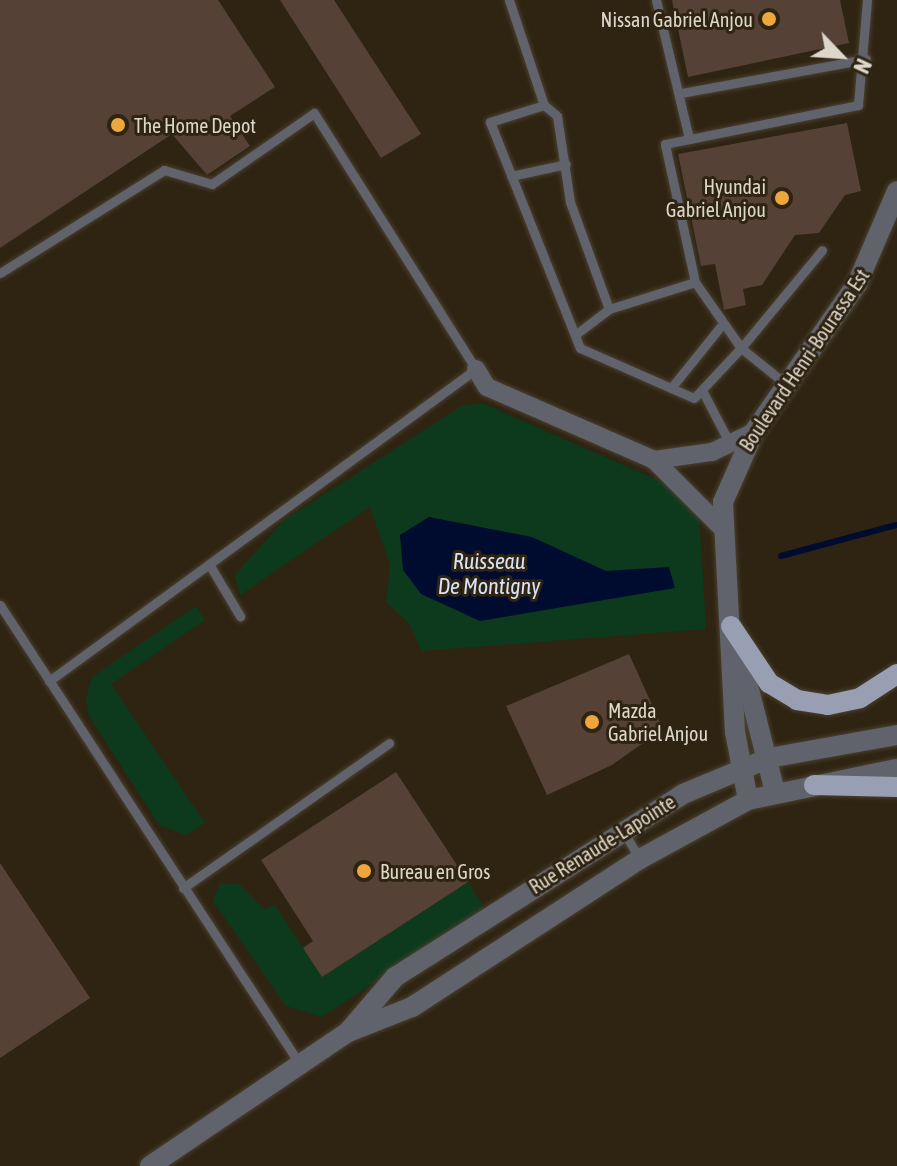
<!DOCTYPE html>
<html>
<head>
<meta charset="utf-8">
<style>
	body { margin:0 }
	#map { position:relative; width:897px; height:1166px; overflow:hidden; background:#2f2412; font-family:"Asap Condensed",sans-serif }
	div>[style] { position:absolute }
	.green>* { inset:0; background:#0d3a1d }
	.water>* { inset:0; background:#000b30 }
	.stream>* { height:6px; margin:-3px; padding:0 3px; transform-origin:3px; border-radius:3px; background:#000b30 }
	.building>* { inset:0; background:#554136 }
	.roads { filter:drop-shadow(0 0 2px #4b4030) drop-shadow(0 0 2px #4b4030) }
	.service>* { height:9px; margin:-4.5px; padding:0 4.5px; transform-origin:4.5px; border-radius:4.5px; background:#60636c }
	.minor>* { height:18px; margin:-9px; padding:0 9px; transform-origin:9px; border-radius:9px; background:#60636c }
	.tertiary>* { height:20px; margin:-10px; padding:0 10px; transform-origin:10px; border-radius:10px; background:#60636c }
	.primary>* { height:20px; margin:-10px; padding:0 10px; transform-origin:10px; border-radius:10px; background:#999fb3 }
	.dots>* { width:22px; height:22px; translate:-50% -50%; box-sizing:border-box; border:4px solid #2f2412; border-radius:50% }
	span { translate:-50% -50%; white-space:nowrap; text-align:center; line-height:1.15; -webkit-text-stroke:6px #2f2412; paint-order:stroke }
	.poi-label { font-size:20px; color:#ddd6cb }
	.right { translate:-100% -50%; text-align:right }
	.left { translate:0 -50%; text-align:left }
	.street-label { font-size:20px; color:#ddd6cb }
	.water-label { font-size:22px; color:#d6e3f8; font-style:italic }
	.north { position:absolute; left:801px; top:16px; width:80px; height:80px; -webkit-text-stroke:6px #2f2412; paint-order:stroke; rotate:115deg; font-size:22px; font-weight:700; line-height:32px; text-align:center; color:#ddd6cb }
	.north::after { content:''; display:block; margin:auto; width:28px; height:36px; background:#ddd6cb; clip-path:polygon(50% 0,100% 100%,50% 72%,0 100%) }
</style>
</head>
<body>
<div id="map">
	<div class="green">
		<div style="clip-path:polygon(485px 404px,678px 489px,699px 514px,706px 629px,422px 651px,408px 622px,386px 602px,390px 565px,370px 507px,240px 595px,235px 575px,283px 521px,463px 405px)"></div>
		<div style="clip-path:polygon(196px 606px,205px 620px,111px 684px,205px 823px,186px 835px,159px 825px,89px 716px,86px 698px,92px 677px)"></div>
		<div style="clip-path:polygon(468px 882px,485px 909px,322px 1017px,286px 1006px,213px 901px,220px 883px,239px 884px,264px 909px,275px 905px,322px 977px)"></div>
	</div>
	<div class="water">
		<div style="clip-path:polygon(429px 517px,532px 537px,606px 571px,669px 567px,675px 588px,480px 621px,421px 594px,403px 570px,400px 535px)"></div>
	</div>
	<div class="stream">
		<div style="left:781px;top:556px;width:119px;rotate:-15.1deg"></div>
	</div>
	<div class="building">
		<div style="clip-path:polygon(0 0,218px 0,275px 87px,230px 116px,250px 146px,207px 175px,172px 134px,0 248px)"></div>
		<div style="clip-path:polygon(280px 0,334px 0,421px 134px,381px 158px)"></div>
		<div style="clip-path:polygon(672px 0,840px 0,849px 43px,688px 77px)"></div>
		<div style="clip-path:polygon(847px 123px,861px 191px,845px 195px,819px 233px,795px 235px,762px 285px,743px 289px,746px 305px,724px 310px,715px 264px,701px 266px,678px 154px)"></div>
		<div style="clip-path:polygon(629px 654px,663px 729px,612px 765px,547px 795px,506px 706px)"></div>
		<div style="clip-path:polygon(396px 772px,468px 882px,322px 977px,303px 948px,313px 941px,261px 860px)"></div>
		<div style="clip-path:polygon(0 863px,90px 998px,0 1058px)"></div>
	</div>
	<div class="roads">
		<div class="service">
			<div style="left:509px;top:0;width:111px;rotate:71.6deg"></div>
			<div style="left:544px;top:105px;width:57px;rotate:162.5deg"></div>
			<div style="left:490px;top:122px;width:243px;rotate:68.3deg"></div>
			<div style="left:580px;top:348px;width:124px;rotate:23.7deg"></div>
			<div style="left:694px;top:398px;width:69px;rotate:-46.8deg"></div>
			<div style="left:741px;top:348px;width:59px;rotate:38.8deg"></div>
			<div style="left:656px;top:0;width:143px;rotate:76.6deg"></div>
			<div style="left:681px;top:93px;width:188px;rotate:-10.4deg"></div>
			<div style="left:544px;top:105px;width:17px;rotate:40deg"></div>
			<div style="left:557px;top:116px;width:87px;rotate:81.4deg"></div>
			<div style="left:570px;top:202px;width:114px;rotate:70deg"></div>
			<div style="left:609px;top:309px;width:90px;rotate:-17.4deg"></div>
			<div style="left:695px;top:282px;width:80px;rotate:55.1deg"></div>
			<div style="left:741px;top:348px;width:127px;rotate:-50.4deg"></div>
			<div style="left:511px;top:176px;width:56px;rotate:-12.3deg"></div>
			<div style="left:0;top:273px;width:194px;rotate:-32.1deg"></div>
			<div style="left:164px;top:170px;width:50px;rotate:16.3deg"></div>
			<div style="left:212px;top:184px;width:124px;rotate:-34.8deg"></div>
			<div style="left:314px;top:113px;width:303px;rotate:57.7deg"></div>
			<div style="left:476px;top:369px;width:529px;rotate:143.85deg"></div>
			<div style="left:695px;top:282px;width:141px;rotate:-102.3deg"></div>
			<div style="left:665px;top:144px;width:197px;rotate:-11.4deg"></div>
			<div style="left:858px;top:105px;width:105px;rotate:-85.1deg"></div>
			<div style="left:575px;top:335px;width:43px;rotate:-37.4deg"></div>
			<div style="left:671px;top:388px;width:78px;rotate:-51.2deg"></div>
			<div style="left:704px;top:394px;width:56px;rotate:62.5deg"></div>
			<div style="left:209px;top:564px;width:61px;rotate:59.2deg"></div>
			<div style="left:0;top:605px;width:551px;rotate:56.86deg"></div>
			<div style="left:623px;top:831px;width:33px;rotate:59deg"></div>
			<div style="left:183px;top:888px;width:252px;rotate:-35.1deg"></div>
		</div>
		<div class="minor">
			<div style="left:476px;top:369px;width:21px;rotate:59deg"></div>
			<div style="left:487px;top:387px;width:182px;rotate:23.6deg"></div>
			<div style="left:654px;top:460px;width:59px;rotate:-7.9deg"></div>
			<div style="left:712px;top:452px;width:47px;rotate:-25.5deg"></div>
			<div style="left:654px;top:460px;width:93px;rotate:45deg"></div>
		</div>
		<div class="tertiary">
			<div style="left:737px;top:642px;width:155px;rotate:75.8deg"></div>
			<div style="left:748px;top:800px;width:69px;rotate:-100.8deg"></div>
			<div style="left:735px;top:732px;width:230px;rotate:-93deg"></div>
			<div style="left:723px;top:502px;width:77px;rotate:-66.1deg"></div>
			<div style="left:754px;top:432px;width:180px;rotate:-55.2deg"></div>
			<div style="left:857px;top:284px;width:101px;rotate:-66.7deg"></div>
			<div style="left:351px;top:1031px;width:66px;rotate:-21.5deg"></div>
			<div style="left:412px;top:1007px;width:272px;rotate:-33deg"></div>
			<div style="left:640px;top:859px;width:123px;rotate:-28.6deg"></div>
			<div style="left:748px;top:800px;width:152px;rotate:-11.8deg"></div>
			<div style="left:150px;top:1166px;width:239px;rotate:-34.1deg"></div>
			<div style="left:348px;top:1032px;width:72px;rotate:-49.5deg"></div>
			<div style="left:395px;top:977px;width:341px;rotate:-32.4deg"></div>
			<div style="left:683px;top:794px;width:93px;rotate:-22.7deg"></div>
			<div style="left:769px;top:758px;width:130px;rotate:-10.2deg"></div>
		</div>
		<div class="primary">
			<div style="left:731px;top:626px;width:69px;rotate:56.3deg"></div>
			<div style="left:769px;top:683px;width:33px;rotate:31deg"></div>
			<div style="left:797px;top:700px;width:31px;rotate:9deg"></div>
			<div style="left:828px;top:705px;width:33px;rotate:-12deg"></div>
			<div style="left:860px;top:698px;width:44px;rotate:-33deg"></div>
			<div style="left:814px;top:785px;width:83px;rotate:1.4deg"></div>
		</div>
	</div>
	<div class="dots">
		<div style="left:769px;top:19px;background:#eea73d"></div>
		<div style="left:118px;top:125px;background:#eea73d"></div>
		<div style="left:782px;top:198px;background:#eea73d"></div>
		<div style="left:592px;top:722px;background:#eea73d"></div>
		<div style="left:364px;top:871px;background:#eea73d"></div>
	</div>
	<div class="poi-label">
		<span class="right" style="left:753px;top:19px">Nissan Gabriel Anjou</span>
		<span class="left" style="left:134px;top:125px">The Home Depot</span>
		<span class="right" style="left:766px;top:198px">Hyundai<br>Gabriel Anjou</span>
		<span class="left" style="left:608px;top:722px">Mazda<br>Gabriel Anjou</span>
		<span class="left" style="left:380px;top:871px">Bureau en Gros</span>
	</div>
	<div class="street-label">
		<span style="left:804px;top:360px;rotate:-56deg">Boulevard Henri-Bourassa Est</span>
		<span style="left:602px;top:844px;rotate:-32deg">Rue Renaude-Lapointe</span>
	</div>
	<div class="water-label">
		<span style="left:489px;top:574px">Ruisseau<br>De Montigny</span>
	</div>
	<div class="north">N</div>
</div>
</body>
</html>
